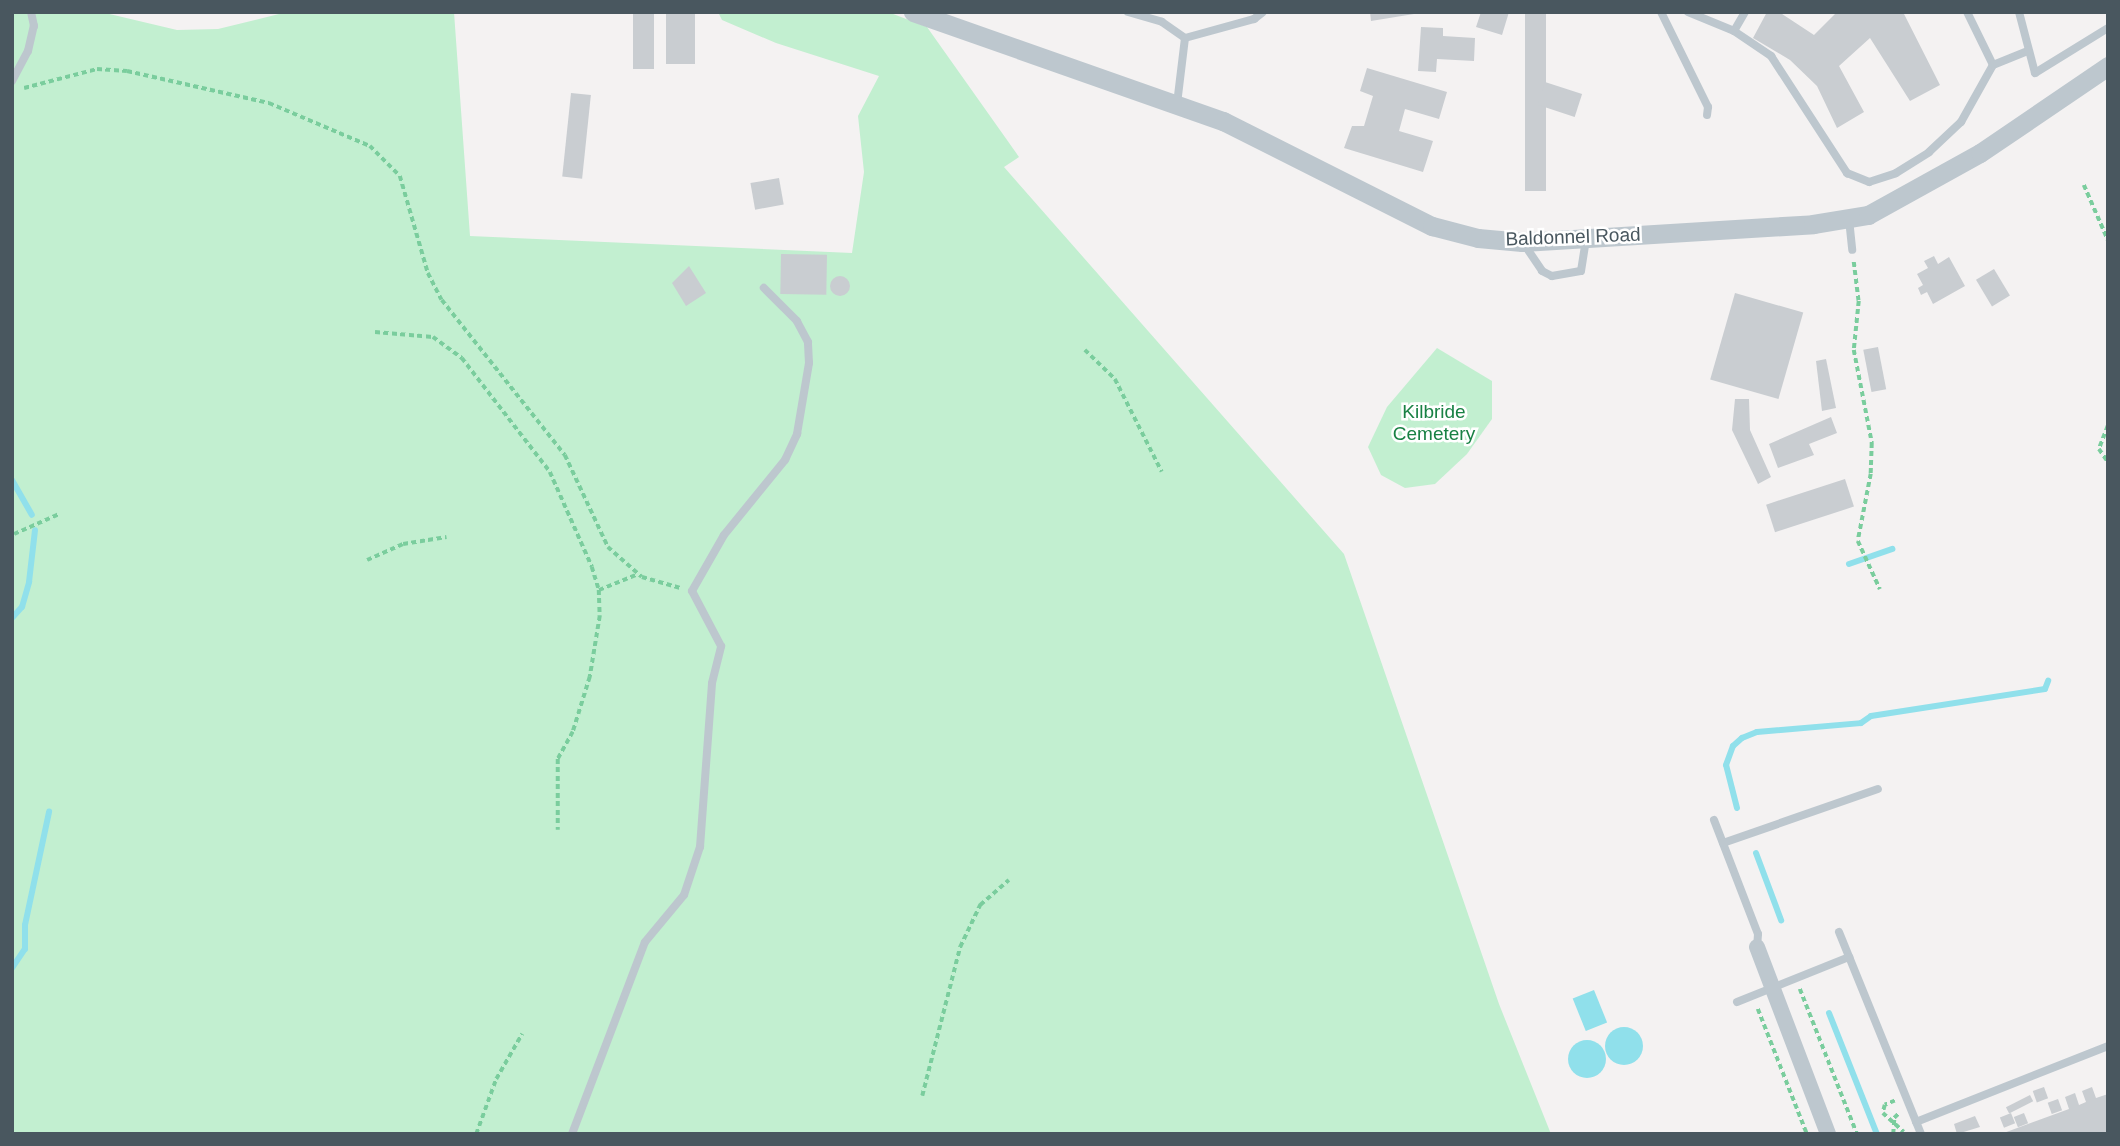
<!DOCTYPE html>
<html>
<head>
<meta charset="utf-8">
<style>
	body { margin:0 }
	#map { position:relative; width:2120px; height:1146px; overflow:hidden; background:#f4f2f2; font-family:Helvetica,sans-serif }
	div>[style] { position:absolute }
	.green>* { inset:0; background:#c2efd0 }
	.water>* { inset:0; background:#90e0eb; transform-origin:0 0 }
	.round { border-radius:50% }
	.stream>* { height:6px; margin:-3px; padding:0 3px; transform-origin:3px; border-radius:3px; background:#90e0eb }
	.building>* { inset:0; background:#c9cdd1; transform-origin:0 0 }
	.path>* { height:3.5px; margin-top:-1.75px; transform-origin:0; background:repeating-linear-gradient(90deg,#7acd9d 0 5px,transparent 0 8.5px) }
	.service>* { height:8px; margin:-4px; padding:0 4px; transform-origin:4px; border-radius:4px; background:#bdc7ce }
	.minor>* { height:16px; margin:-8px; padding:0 8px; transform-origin:8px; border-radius:8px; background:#bdc7ce }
	.tertiary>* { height:19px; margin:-9.5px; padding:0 9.5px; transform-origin:9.5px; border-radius:9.5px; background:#bdc7ce }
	span { translate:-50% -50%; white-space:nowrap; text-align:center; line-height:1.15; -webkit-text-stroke:5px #fff; paint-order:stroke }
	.street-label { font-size:19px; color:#49575f }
	.park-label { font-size:19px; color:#198144 }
	.frame { position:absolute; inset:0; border:14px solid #49575f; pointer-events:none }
</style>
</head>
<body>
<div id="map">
	<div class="green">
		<div style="clip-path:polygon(12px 12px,101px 12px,177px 30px,218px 29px,287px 12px,454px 12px,470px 236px,852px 253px,864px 172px,858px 116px,879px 76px,776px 43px,722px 20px,718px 12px,888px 12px,927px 27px,1019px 157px,1004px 167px,1344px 554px,1499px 1004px,1551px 1134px,12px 1134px)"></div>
		<div style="clip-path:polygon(1437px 348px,1492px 381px,1492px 419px,1467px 454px,1435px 484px,1405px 488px,1381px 475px,1368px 447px,1387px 407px)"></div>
	</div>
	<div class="water">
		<div style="left:1594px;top:990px;width:35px;height:23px;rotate:68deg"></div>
		<div class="round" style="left:1605px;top:1027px;width:38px;height:38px"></div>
		<div class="round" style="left:1568px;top:1040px;width:38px;height:38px"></div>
	</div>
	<div class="stream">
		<div style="left:12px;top:480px;width:40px;rotate:60.3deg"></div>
		<div style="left:1849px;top:564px;width:46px;rotate:-19.2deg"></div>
		<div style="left:12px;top:618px;width:15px;rotate:-48deg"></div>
		<div style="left:22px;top:607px;width:26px;rotate:-74deg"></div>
		<div style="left:29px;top:582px;width:52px;rotate:-83.4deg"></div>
		<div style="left:1737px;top:808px;width:44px;rotate:-104.3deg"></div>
		<div style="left:1726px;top:765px;width:20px;rotate:-70deg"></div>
		<div style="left:1733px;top:746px;width:12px;rotate:-42deg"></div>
		<div style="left:1742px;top:738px;width:16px;rotate:-22deg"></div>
		<div style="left:1757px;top:732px;width:104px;rotate:-4.9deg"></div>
		<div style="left:1861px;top:723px;width:12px;rotate:-35deg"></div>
		<div style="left:1871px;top:716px;width:176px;rotate:-8.8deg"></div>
		<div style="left:2045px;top:689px;width:9px;rotate:-69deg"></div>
		<div style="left:1756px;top:853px;width:72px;rotate:69.5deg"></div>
		<div style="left:12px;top:968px;width:23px;rotate:-56deg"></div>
		<div style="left:25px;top:949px;width:24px;rotate:-90deg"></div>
		<div style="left:25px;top:925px;width:116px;rotate:-78deg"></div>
		<div style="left:1829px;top:1013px;width:130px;rotate:68.4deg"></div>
	</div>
	<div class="building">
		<div style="left:633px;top:12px;width:21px;height:57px"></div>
		<div style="left:666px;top:12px;width:29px;height:52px"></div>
		<div style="clip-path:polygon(1370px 12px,1413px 12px,1414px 14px,1371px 21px)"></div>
		<div style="clip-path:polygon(1481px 12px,1509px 12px,1502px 35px,1476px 27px)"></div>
		<div style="left:1525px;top:12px;width:21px;height:179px"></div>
		<div style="clip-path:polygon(1767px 12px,1779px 12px,1814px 35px,1837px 12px,1903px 12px,1940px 85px,1910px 101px,1870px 38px,1839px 66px,1864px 112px,1837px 128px,1817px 86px,1790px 60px,1753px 38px)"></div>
		<div style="clip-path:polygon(1421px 27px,1443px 28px,1443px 36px,1475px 38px,1474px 61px,1437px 59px,1436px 72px,1418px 71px)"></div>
		<div style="clip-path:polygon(1367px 68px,1447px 92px,1439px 119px,1405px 109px,1399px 131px,1433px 141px,1423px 172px,1344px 148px,1352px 126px,1364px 126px,1373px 96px,1360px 91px)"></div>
		<div style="left:1545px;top:82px;width:39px;height:24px;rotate:18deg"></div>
		<div style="left:571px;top:93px;width:20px;height:84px;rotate:6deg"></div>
		<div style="left:779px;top:178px;width:27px;height:29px;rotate:80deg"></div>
		<div style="left:781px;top:254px;width:46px;height:40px;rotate:1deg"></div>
		<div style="clip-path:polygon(1934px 256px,1938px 264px,1949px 257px,1965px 286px,1933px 304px,1927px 292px,1921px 295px,1918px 288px,1923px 285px,1917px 274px,1928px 268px,1924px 261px)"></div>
		<div style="clip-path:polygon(689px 266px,706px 293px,686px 306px,672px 283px)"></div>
		<div style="left:1994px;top:269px;width:31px;height:21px;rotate:59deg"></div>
		<div class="round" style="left:830px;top:276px;width:20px;height:20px"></div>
		<div style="left:1735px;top:293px;width:71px;height:90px;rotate:16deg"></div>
		<div style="left:1878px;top:347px;width:43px;height:15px;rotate:79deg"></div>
		<div style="clip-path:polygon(1826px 359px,1836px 408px,1822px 411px,1816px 361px)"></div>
		<div style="clip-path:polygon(1735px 399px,1749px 399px,1750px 430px,1771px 477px,1758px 484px,1732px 430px)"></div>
		<div style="clip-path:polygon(1831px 417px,1837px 433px,1809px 444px,1814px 455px,1778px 468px,1769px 444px)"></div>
		<div style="left:1845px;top:479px;width:29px;height:83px;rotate:72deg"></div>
		<div style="left:2044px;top:1087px;width:12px;height:12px;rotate:70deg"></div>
		<div style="clip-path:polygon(2092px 1087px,2096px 1098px,2108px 1094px,2108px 1134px,2001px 1134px,2069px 1109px,2065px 1097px,2075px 1093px,2079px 1105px,2086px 1102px,2082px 1091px)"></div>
		<div style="left:2030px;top:1095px;width:7px;height:27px;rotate:63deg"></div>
		<div style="left:2058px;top:1099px;width:12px;height:11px;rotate:70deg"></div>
		<div style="left:2011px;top:1113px;width:11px;height:12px;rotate:68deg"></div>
		<div style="left:2024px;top:1113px;width:11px;height:11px;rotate:68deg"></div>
		<div style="clip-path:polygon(1975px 1116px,1980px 1127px,1957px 1134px,1954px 1124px)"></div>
	</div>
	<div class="path">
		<div style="left:24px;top:88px;width:75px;rotate:-14.6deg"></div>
		<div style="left:97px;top:69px;width:30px;rotate:4deg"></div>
		<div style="left:127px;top:71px;width:146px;rotate:12.7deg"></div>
		<div style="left:269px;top:103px;width:110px;rotate:23.1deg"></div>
		<div style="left:370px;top:146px;width:42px;rotate:45deg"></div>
		<div style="left:400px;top:176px;width:101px;rotate:73.9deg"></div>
		<div style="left:428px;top:273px;width:30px;rotate:63deg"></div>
		<div style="left:442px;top:300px;width:198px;rotate:51.6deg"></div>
		<div style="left:565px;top:455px;width:102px;rotate:64.9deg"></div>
		<div style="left:608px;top:547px;width:45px;rotate:41.4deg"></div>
		<div style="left:642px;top:577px;width:40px;rotate:16deg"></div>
		<div style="left:2084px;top:185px;width:60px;rotate:66.4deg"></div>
		<div style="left:1854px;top:262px;width:39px;rotate:83deg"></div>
		<div style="left:1859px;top:301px;width:49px;rotate:95.8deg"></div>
		<div style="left:1854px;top:350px;width:95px;rotate:79deg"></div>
		<div style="left:1872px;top:443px;width:31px;rotate:92deg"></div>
		<div style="left:1871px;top:474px;width:68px;rotate:101deg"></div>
		<div style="left:1858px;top:541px;width:53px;rotate:65.4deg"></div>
		<div style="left:375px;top:332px;width:58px;rotate:4.9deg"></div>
		<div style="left:433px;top:337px;width:36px;rotate:36deg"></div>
		<div style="left:462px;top:358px;width:144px;rotate:52.3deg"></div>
		<div style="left:550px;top:472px;width:104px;rotate:66.1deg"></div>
		<div style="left:592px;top:567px;width:24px;rotate:73deg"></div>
		<div style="left:599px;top:590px;width:26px;rotate:88deg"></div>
		<div style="left:600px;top:616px;width:62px;rotate:99.3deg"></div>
		<div style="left:590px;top:677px;width:58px;rotate:107.2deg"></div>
		<div style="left:573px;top:732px;width:31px;rotate:119deg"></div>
		<div style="left:558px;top:759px;width:71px;rotate:90deg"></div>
		<div style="left:1085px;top:350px;width:42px;rotate:44deg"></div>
		<div style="left:1115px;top:379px;width:104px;rotate:63.2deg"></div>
		<div style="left:2108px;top:426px;width:25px;rotate:111deg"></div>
		<div style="left:2099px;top:449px;width:16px;rotate:55deg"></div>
		<div style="left:14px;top:534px;width:49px;rotate:-24deg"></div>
		<div style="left:367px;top:560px;width:39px;rotate:-24deg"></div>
		<div style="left:403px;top:544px;width:44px;rotate:-9.2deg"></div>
		<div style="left:599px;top:590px;width:42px;rotate:-22.3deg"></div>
		<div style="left:1800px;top:989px;width:156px;rotate:68.5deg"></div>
		<div style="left:1758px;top:1009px;width:134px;rotate:68.6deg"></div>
		<div style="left:922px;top:1096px;width:154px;rotate:-75.7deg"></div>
		<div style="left:960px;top:947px;width:47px;rotate:-64.5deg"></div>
		<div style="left:980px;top:905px;width:38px;rotate:-41deg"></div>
		<div style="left:1895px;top:1101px;width:11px;rotate:158deg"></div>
		<div style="left:1885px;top:1105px;width:8px;rotate:104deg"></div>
		<div style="left:1883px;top:1113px;width:28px;rotate:42deg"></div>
		<div style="left:476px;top:1134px;width:59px;rotate:-70deg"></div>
		<div style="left:496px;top:1079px;width:52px;rotate:-60deg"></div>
		<div style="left:1893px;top:1134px;width:16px;rotate:-86deg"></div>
		<div style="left:1894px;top:1118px;width:7px;rotate:-45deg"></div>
	</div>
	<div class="service">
		<div style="left:1128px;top:12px;width:35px;rotate:16deg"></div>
		<div style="left:1162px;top:22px;width:28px;rotate:35deg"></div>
		<div style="left:1661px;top:12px;width:106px;rotate:63.7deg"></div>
		<div style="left:1708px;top:107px;width:8px;rotate:97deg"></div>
		<div style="left:1688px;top:12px;width:50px;rotate:22.4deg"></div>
		<div style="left:1734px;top:31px;width:45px;rotate:34deg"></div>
		<div style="left:1771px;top:56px;width:140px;rotate:57deg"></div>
		<div style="left:1847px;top:173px;width:24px;rotate:22deg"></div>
		<div style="left:1869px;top:182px;width:28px;rotate:-18deg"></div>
		<div style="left:1896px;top:173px;width:39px;rotate:-32deg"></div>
		<div style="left:1929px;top:152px;width:44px;rotate:-43.2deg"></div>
		<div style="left:1961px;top:122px;width:65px;rotate:-60.7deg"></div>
		<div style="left:1993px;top:65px;width:59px;rotate:-116.1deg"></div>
		<div style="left:2019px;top:12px;width:63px;rotate:75.3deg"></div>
		<div style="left:2035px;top:73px;width:86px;rotate:-31.7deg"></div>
		<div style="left:1734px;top:31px;width:22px;rotate:-60deg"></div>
		<div style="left:1993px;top:65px;width:38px;rotate:-22deg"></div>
		<div style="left:12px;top:81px;width:34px;rotate:-62deg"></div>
		<div style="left:28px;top:51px;width:26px;rotate:-77deg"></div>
		<div style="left:34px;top:26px;width:14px;rotate:-102deg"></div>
		<div style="left:1177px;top:104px;width:66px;rotate:-83.1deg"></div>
		<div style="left:1185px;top:38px;width:72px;rotate:-15.4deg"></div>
		<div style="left:1254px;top:19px;width:11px;rotate:-38deg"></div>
		<div style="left:1849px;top:219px;width:31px;rotate:84deg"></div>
		<div style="left:1524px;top:244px;width:32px;rotate:56deg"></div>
		<div style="left:1542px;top:271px;width:11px;rotate:27deg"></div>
		<div style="left:1552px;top:276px;width:29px;rotate:-10deg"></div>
		<div style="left:1581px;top:271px;width:31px;rotate:-81deg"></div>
		<div style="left:1714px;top:820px;width:122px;rotate:68.9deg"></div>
		<div style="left:1758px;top:934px;width:13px;rotate:94deg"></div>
		<div style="left:1723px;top:843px;width:164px;rotate:-19.2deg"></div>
		<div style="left:1839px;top:932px;width:218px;rotate:67.9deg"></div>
		<div style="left:1737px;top:1002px;width:121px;rotate:-21.9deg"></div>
		<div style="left:1916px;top:1122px;width:206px;rotate:-21.6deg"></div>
		<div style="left:572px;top:1134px;width:205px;rotate:-69.2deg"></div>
		<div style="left:645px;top:942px;width:61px;rotate:-50.3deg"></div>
		<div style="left:684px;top:895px;width:51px;rotate:-71.6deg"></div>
		<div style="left:700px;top:847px;width:164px;rotate:-85.8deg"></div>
		<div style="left:712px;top:683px;width:38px;rotate:-76deg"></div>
		<div style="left:721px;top:646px;width:62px;rotate:-117.8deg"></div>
		<div style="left:692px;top:591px;width:64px;rotate:-60.3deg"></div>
		<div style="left:724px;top:535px;width:97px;rotate:-50.9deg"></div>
		<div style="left:785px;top:460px;width:29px;rotate:-65deg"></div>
		<div style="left:797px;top:434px;width:72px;rotate:-80.4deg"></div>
		<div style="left:809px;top:363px;width:21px;rotate:-93deg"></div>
		<div style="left:808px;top:342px;width:24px;rotate:-118deg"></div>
		<div style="left:797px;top:321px;width:47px;rotate:-135deg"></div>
	</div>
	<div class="minor">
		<div style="left:1757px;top:947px;width:200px;rotate:69.2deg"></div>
	</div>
	<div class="tertiary">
		<div style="left:913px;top:12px;width:329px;rotate:19.4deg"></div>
		<div style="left:1223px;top:121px;width:234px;rotate:26.7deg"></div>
		<div style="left:1432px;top:226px;width:48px;rotate:14.6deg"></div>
		<div style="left:1478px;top:238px;width:44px;rotate:5.2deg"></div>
		<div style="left:1522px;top:242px;width:292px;rotate:-3.5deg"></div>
		<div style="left:1813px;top:224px;width:56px;rotate:-9.3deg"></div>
		<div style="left:1868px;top:215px;width:128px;rotate:-29deg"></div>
		<div style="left:1980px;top:153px;width:155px;rotate:-34.2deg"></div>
	</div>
	<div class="street-label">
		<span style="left:1573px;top:237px;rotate:-2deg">Baldonnel Road</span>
	</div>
	<div class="park-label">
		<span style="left:1434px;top:423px">Kilbride<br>Cemetery</span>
	</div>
	<div class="frame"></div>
</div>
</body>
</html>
